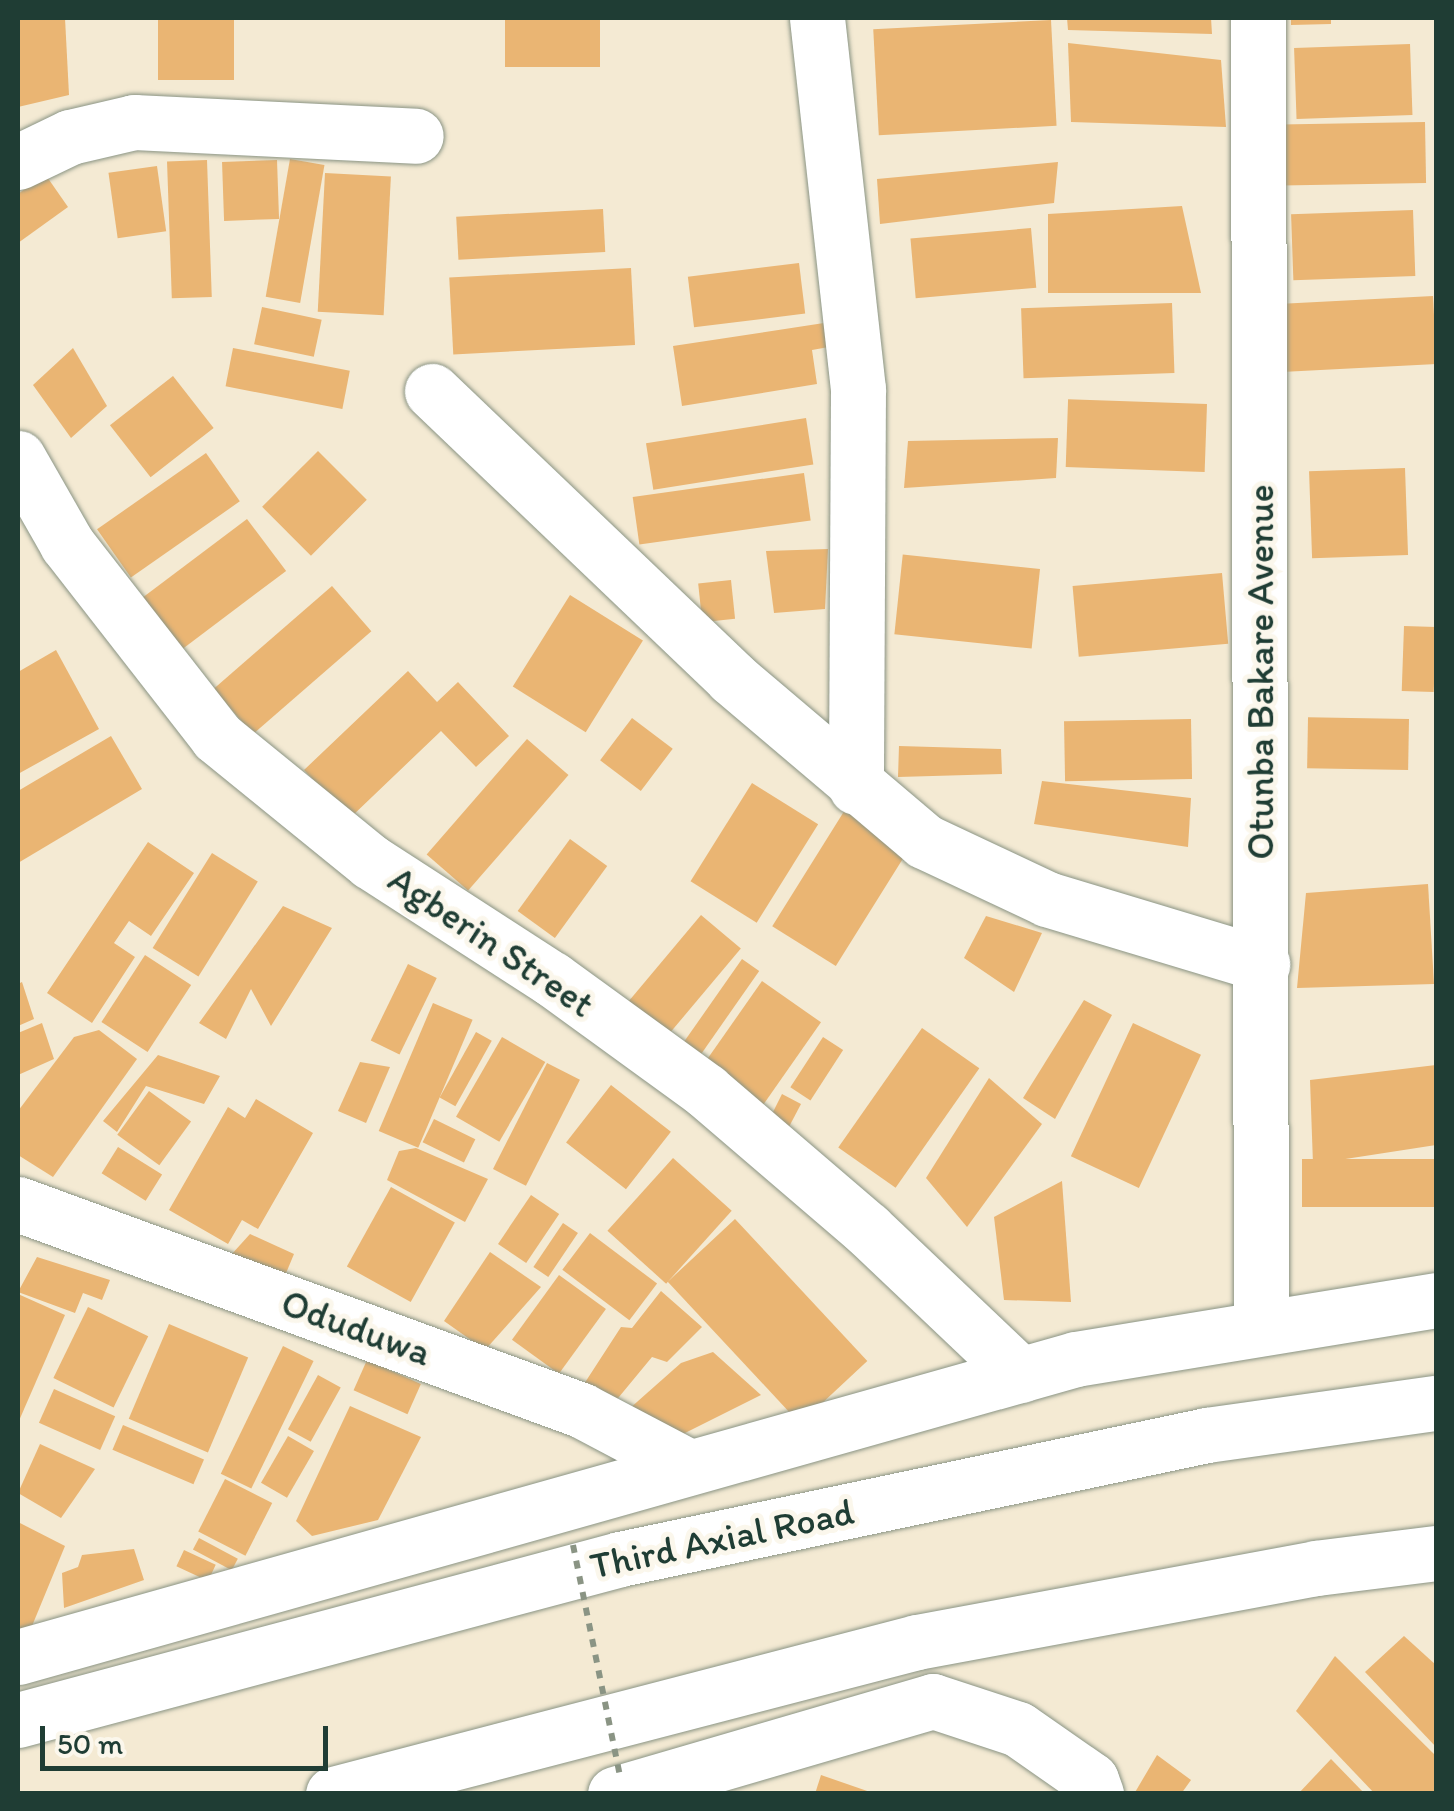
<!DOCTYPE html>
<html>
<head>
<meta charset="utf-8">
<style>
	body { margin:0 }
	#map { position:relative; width:1454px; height:1811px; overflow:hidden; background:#f4ead3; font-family:Itim,sans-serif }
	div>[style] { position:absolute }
	.building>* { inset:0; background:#eab573; transform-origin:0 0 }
	.roads { filter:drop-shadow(0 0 2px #8a9484) drop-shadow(0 0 2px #8a9484) }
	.minor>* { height:55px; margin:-27.5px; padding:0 27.5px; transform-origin:27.5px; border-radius:27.5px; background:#fff }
	.highway>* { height:55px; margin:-27.5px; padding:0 27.5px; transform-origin:27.5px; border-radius:27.5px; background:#fff }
	.path-bridge>* { height:6px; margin-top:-3px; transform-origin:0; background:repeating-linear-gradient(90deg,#8a9484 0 8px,transparent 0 16px) }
	span { translate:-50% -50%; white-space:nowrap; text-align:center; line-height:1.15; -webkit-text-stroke:10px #fbf7ec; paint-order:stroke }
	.street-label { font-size:38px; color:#1f3d34 }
	.frame { position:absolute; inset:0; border:20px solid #1f3d34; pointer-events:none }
	.scale { position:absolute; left:40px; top:1726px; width:288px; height:45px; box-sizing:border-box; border:5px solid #1f3d34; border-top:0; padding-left:12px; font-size:30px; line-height:35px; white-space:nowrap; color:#1f3d34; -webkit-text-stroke:8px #fbf7ec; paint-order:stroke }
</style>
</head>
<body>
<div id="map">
	<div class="building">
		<div style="clip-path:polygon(18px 18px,65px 18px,69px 95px,18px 107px)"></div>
		<div style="left:158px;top:18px;width:76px;height:62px"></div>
		<div style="left:505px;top:18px;width:95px;height:49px"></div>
		<div style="clip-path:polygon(1067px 18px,1211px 18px,1212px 34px,1068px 30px)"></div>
		<div style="clip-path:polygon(1291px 18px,1331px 18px,1331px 24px,1291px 25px)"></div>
		<div style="left:1051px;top:20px;width:106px;height:178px;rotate:87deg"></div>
		<div style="clip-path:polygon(1068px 43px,1221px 60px,1226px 127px,1071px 122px)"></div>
		<div style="left:1410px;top:44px;width:71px;height:116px;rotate:88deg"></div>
		<div style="left:1425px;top:122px;width:61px;height:144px;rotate:89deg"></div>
		<div style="left:290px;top:159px;width:35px;height:140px;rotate:10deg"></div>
		<div style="left:207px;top:160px;width:137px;height:40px;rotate:88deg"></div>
		<div style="left:277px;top:160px;width:59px;height:55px;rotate:88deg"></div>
		<div style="clip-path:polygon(1058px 162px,1054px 203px,880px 224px,877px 179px)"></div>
		<div style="left:157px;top:166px;width:66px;height:49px;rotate:82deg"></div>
		<div style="left:325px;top:173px;width:66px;height:139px;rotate:3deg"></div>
		<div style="clip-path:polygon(45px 174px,68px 207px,18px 243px,18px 194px)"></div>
		<div style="clip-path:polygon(1182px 206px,1201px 293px,1048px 293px,1048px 214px)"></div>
		<div style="left:603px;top:209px;width:43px;height:147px;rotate:87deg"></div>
		<div style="left:1413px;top:210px;width:66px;height:122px;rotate:88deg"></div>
		<div style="left:1031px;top:228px;width:60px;height:121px;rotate:85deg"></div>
		<div style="left:799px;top:263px;width:51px;height:112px;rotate:83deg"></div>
		<div style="left:631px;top:268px;width:77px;height:182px;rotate:87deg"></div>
		<div style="left:1433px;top:296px;width:68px;height:155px;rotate:87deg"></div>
		<div style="left:1172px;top:303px;width:70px;height:151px;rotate:88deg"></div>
		<div style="left:262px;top:307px;width:61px;height:38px;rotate:12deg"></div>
		<div style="clip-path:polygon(837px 321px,840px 345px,812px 350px,817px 384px,682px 406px,673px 346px)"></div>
		<div style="clip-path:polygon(73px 348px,107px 406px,71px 438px,33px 385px)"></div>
		<div style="left:233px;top:348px;width:119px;height:39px;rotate:11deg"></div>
		<div style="left:173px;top:376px;width:66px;height:80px;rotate:52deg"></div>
		<div style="left:1207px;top:404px;width:68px;height:139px;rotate:92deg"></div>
		<div style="left:806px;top:418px;width:47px;height:162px;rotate:81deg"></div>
		<div style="clip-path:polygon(1058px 438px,1056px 478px,904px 488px,908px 441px)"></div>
		<div style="left:318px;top:451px;width:69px;height:79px;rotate:45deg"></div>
		<div style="left:206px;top:453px;width:59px;height:133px;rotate:55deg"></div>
		<div style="left:1405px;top:468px;width:87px;height:96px;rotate:88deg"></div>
		<div style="left:804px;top:473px;width:48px;height:173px;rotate:82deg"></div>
		<div style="left:247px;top:519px;width:65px;height:136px;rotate:53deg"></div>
		<div style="clip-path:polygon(828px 549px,825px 609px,774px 613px,766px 551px)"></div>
		<div style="left:1040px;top:569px;width:80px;height:138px;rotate:96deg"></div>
		<div style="left:1222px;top:573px;width:71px;height:150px;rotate:85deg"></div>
		<div style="left:731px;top:580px;width:39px;height:33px;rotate:84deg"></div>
		<div style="left:332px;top:586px;width:60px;height:157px;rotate:49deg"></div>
		<div style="left:570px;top:595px;width:86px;height:108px;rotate:32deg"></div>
		<div style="left:1404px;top:626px;width:32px;height:65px;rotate:2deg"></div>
		<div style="clip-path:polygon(56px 650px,99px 729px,18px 774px,18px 672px)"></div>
		<div style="clip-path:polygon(408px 671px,437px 702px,458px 682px,509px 736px,476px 767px,441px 731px,350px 818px,304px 770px)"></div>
		<div style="left:632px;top:718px;width:51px;height:53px;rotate:37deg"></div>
		<div style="left:1191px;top:719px;width:60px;height:127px;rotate:89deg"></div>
		<div style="left:1409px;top:719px;width:51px;height:101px;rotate:91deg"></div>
		<div style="clip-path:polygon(111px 736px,142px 789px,18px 863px,18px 791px)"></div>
		<div style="left:527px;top:739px;width:55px;height:153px;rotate:41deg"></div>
		<div style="clip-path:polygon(899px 746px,1001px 749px,1002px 774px,898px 777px)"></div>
		<div style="clip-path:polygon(1042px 781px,1191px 798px,1188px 847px,1034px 824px)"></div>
		<div style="left:752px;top:783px;width:78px;height:116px;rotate:32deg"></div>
		<div style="left:848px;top:805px;width:75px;height:143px;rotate:32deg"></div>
		<div style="left:570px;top:839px;width:46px;height:89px;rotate:36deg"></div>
		<div style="clip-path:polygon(148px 842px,194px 873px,151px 936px,129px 921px,114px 943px,135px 957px,92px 1023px,47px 993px)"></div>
		<div style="left:212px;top:853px;width:54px;height:112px;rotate:32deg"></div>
		<div style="clip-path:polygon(1428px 884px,1434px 984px,1297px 988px,1306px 893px)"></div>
		<div style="clip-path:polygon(283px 906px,332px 928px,271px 1026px,251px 989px,226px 1039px,199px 1023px)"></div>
		<div style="left:701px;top:915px;width:52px;height:120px;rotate:40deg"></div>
		<div style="clip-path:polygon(986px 916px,1042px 933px,1014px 992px,964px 958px)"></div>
		<div style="left:145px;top:955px;width:55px;height:80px;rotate:33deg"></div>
		<div style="left:742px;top:959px;width:21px;height:117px;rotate:35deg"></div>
		<div style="left:408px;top:964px;width:32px;height:85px;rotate:26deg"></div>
		<div style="left:762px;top:981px;width:72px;height:113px;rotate:35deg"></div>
		<div style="clip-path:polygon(22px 982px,34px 1019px,18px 1026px,18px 984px)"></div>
		<div style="clip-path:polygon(1084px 1000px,1112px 1015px,1055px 1119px,1023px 1098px)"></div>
		<div style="left:433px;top:1003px;width:43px;height:139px;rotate:23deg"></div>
		<div style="clip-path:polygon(42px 1023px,54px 1059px,18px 1075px,18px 1033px)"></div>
		<div style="left:1133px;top:1023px;width:75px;height:147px;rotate:25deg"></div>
		<div style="left:922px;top:1028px;width:70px;height:146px;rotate:35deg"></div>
		<div style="clip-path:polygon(99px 1030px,137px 1059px,53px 1177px,18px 1155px,18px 1111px,74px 1037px)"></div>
		<div style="left:476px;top:1032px;width:18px;height:75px;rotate:29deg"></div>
		<div style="left:502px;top:1037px;width:50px;height:92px;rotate:30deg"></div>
		<div style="left:823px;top:1037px;width:24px;height:60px;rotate:33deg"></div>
		<div style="clip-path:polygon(158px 1055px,220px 1076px,204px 1104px,146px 1086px,117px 1132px,103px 1121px)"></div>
		<div style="clip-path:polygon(360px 1062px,390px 1067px,366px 1123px,338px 1111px)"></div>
		<div style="left:547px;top:1063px;width:37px;height:119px;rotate:27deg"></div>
		<div style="clip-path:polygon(1436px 1065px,1436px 1145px,1313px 1164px,1310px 1080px)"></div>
		<div style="clip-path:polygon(989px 1078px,1042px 1124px,967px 1227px,926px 1178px)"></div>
		<div style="left:611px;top:1085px;width:76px;height:73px;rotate:38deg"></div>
		<div style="left:149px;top:1091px;width:52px;height:54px;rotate:36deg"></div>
		<div style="clip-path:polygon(782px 1094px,801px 1104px,781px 1142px,766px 1126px)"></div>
		<div style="clip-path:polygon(256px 1099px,313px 1133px,258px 1229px,242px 1220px,228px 1244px,169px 1210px,228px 1107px,245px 1118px)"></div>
		<div style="left:434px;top:1119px;width:46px;height:26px;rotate:26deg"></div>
		<div style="left:118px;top:1147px;width:52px;height:31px;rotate:32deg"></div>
		<div style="clip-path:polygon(416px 1148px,488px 1179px,465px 1222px,387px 1180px,399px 1151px)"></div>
		<div style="left:673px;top:1158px;width:79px;height:98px;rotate:42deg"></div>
		<div style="left:1436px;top:1159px;width:48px;height:134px;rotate:90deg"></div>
		<div style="clip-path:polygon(1062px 1181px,1071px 1302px,1004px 1300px,994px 1217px)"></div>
		<div style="left:391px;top:1187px;width:73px;height:91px;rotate:29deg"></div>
		<div style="left:531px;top:1195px;width:34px;height:59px;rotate:34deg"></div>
		<div style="left:735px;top:1219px;width:194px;height:92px;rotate:47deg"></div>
		<div style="left:563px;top:1223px;width:18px;height:53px;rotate:34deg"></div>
		<div style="left:590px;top:1233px;width:84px;height:46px;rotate:37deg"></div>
		<div style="clip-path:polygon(250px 1234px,294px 1254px,284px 1278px,231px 1255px)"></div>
		<div style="clip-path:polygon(490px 1252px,541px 1287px,485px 1350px,444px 1321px)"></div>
		<div style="clip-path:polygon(37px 1257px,110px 1280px,102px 1300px,83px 1293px,75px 1313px,18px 1292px)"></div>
		<div style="left:559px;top:1275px;width:58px;height:80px;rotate:36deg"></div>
		<div style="clip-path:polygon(661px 1291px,702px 1327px,667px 1362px,652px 1357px,614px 1403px,584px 1384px,621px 1327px,632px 1328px)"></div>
		<div style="clip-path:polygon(18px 1294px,65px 1315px,18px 1423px)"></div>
		<div style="left:88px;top:1307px;width:67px;height:79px;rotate:26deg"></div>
		<div style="left:169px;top:1324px;width:86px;height:103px;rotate:23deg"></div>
		<div style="left:283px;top:1346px;width:34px;height:142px;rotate:26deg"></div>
		<div style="clip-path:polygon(713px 1352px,761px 1395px,683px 1434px,629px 1409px,681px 1363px)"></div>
		<div style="left:367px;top:1360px;width:59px;height:33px;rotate:24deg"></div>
		<div style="left:318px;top:1375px;width:26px;height:62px;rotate:29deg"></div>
		<div style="left:54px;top:1389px;width:67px;height:37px;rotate:24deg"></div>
		<div style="clip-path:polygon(350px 1406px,421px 1437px,378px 1520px,312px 1536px,296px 1521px)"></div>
		<div style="left:123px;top:1425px;width:88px;height:27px;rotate:23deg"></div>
		<div style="left:288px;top:1436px;width:30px;height:54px;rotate:30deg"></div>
		<div style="clip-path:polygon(40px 1444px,95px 1469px,61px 1518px,18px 1493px)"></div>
		<div style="left:225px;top:1479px;width:53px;height:59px;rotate:27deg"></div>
		<div style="clip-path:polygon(18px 1522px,65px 1546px,32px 1626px,18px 1630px)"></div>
		<div style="left:199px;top:1538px;width:44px;height:13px;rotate:28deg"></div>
		<div style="clip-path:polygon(134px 1549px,144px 1580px,64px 1608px,62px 1573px,78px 1567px,82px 1555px)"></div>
		<div style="left:184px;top:1550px;width:35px;height:18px;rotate:25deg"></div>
		<div style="clip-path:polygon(1404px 1636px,1436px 1665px,1436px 1747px,1365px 1672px)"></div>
		<div style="clip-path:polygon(1335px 1656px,1436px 1756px,1436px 1794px,1375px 1794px,1296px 1711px)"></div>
		<div style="clip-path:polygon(1157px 1755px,1191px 1780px,1181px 1794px,1134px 1794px)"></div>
		<div style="clip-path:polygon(1331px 1759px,1365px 1794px,1298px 1794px)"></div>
		<div style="clip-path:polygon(821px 1775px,873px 1793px,873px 1794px,815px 1794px)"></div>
	</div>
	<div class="roads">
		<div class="minor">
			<div style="left:817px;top:18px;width:373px;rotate:83.7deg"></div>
			<div style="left:858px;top:389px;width:398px;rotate:90.3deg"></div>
			<div style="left:1258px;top:18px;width:1308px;rotate:89.87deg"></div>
			<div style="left:18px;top:162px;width:58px;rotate:-25.7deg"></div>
			<div style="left:70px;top:137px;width:66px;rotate:-13.2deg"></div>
			<div style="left:134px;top:122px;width:282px;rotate:2.8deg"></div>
			<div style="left:432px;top:391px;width:415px;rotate:43.7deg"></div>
			<div style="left:732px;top:678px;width:252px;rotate:40.3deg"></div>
			<div style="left:924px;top:841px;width:136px;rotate:25.2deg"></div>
			<div style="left:1047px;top:899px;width:225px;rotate:16.8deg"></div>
			<div style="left:18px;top:458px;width:99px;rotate:60.3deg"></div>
			<div style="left:67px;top:544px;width:244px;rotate:52.1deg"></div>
			<div style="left:217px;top:737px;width:198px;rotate:39.1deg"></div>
			<div style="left:371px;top:862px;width:216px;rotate:32.9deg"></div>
			<div style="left:552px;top:979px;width:190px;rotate:36deg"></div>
			<div style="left:706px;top:1091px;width:212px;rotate:40.6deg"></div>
			<div style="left:867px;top:1229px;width:212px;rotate:43.5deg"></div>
			<div style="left:18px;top:1204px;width:600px;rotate:20.1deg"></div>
			<div style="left:581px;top:1410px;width:122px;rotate:27.8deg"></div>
			<div style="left:18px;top:1657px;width:1099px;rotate:-15.73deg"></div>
			<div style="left:1076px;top:1359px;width:365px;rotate:-9.3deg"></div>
			<div style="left:933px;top:1701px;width:89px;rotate:18.2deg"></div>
			<div style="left:1018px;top:1729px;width:89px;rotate:34.9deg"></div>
			<div style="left:1091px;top:1780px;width:15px;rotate:70deg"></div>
			<div style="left:615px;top:1794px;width:331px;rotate:-16.3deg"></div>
		</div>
		<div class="highway">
			<div style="left:18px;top:1720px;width:623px;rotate:-14.97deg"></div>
			<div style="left:620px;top:1559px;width:600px;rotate:-11.93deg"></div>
			<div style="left:1207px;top:1435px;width:231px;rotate:-8deg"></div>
			<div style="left:333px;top:1794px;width:603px;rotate:-14.59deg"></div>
			<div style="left:917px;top:1642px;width:406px;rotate:-10.5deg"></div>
			<div style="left:1316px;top:1568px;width:121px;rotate:-7.1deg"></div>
		</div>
	</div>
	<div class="path-bridge">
		<div style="left:573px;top:1545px;width:232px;rotate:78.5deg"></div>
	</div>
	<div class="street-label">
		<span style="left:1261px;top:672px;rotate:-90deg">Otunba Bakare Avenue</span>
		<span style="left:491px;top:942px;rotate:34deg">Agberin Street</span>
		<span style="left:356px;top:1328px;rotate:20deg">Oduduwa</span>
		<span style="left:722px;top:1539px;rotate:-12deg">Third Axial Road</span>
	</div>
	<div class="frame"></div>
	<div class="scale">50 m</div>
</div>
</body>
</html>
